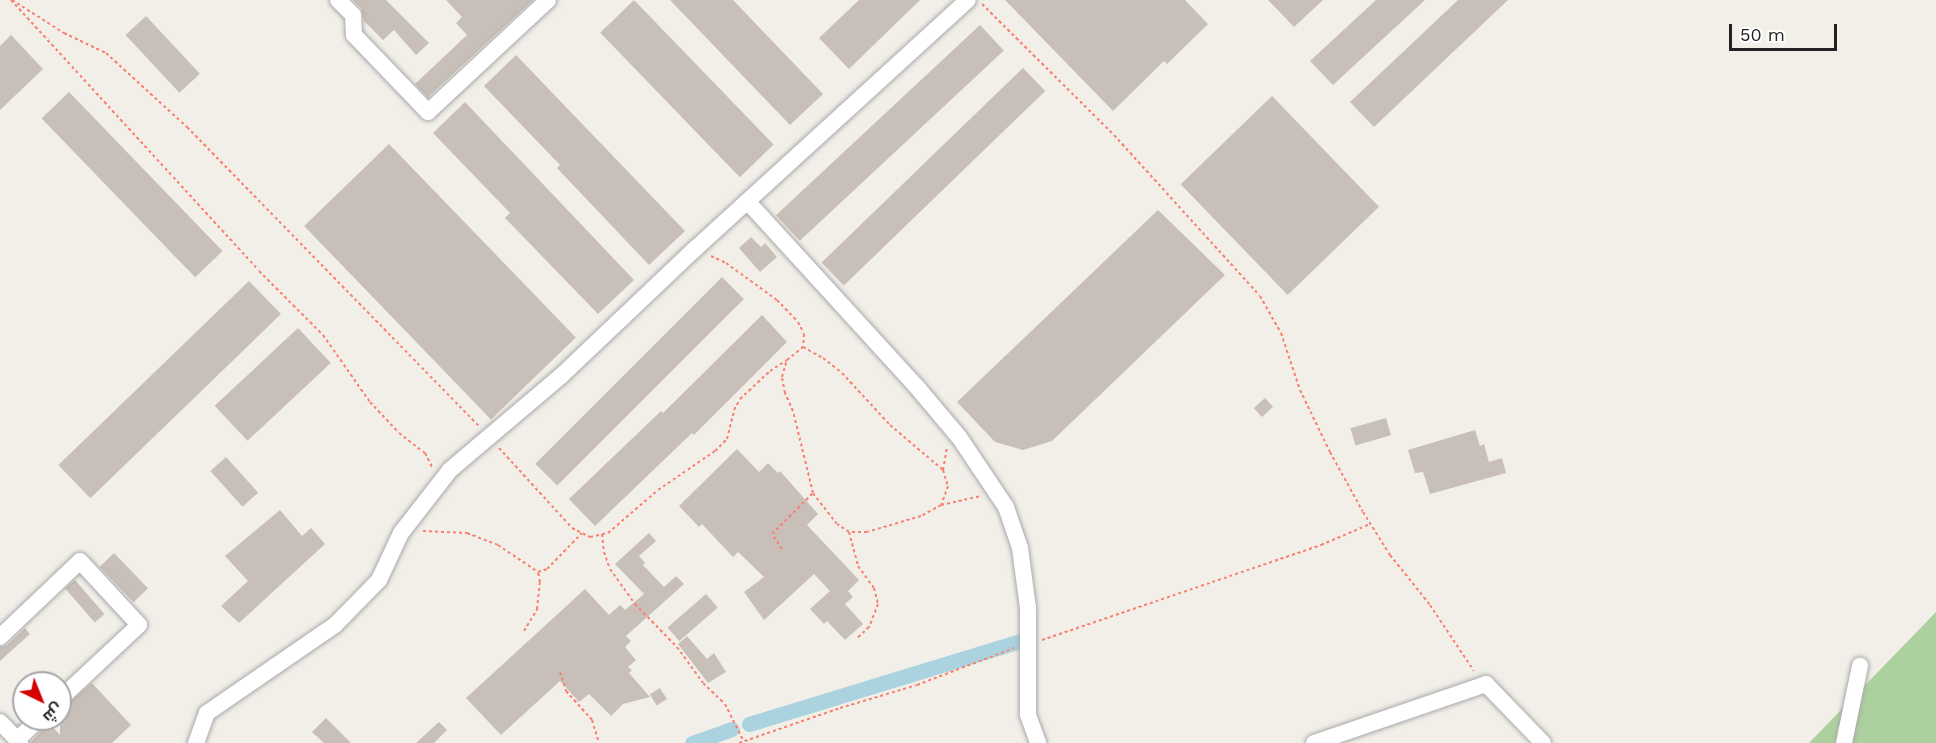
<!DOCTYPE html>
<html>
<head>
<meta charset="utf-8">
<style>
	body { margin:0 }
	#map { position:relative; width:1936px; height:743px; overflow:hidden; background:#f2efe9; font-family:"Work Sans",Cairo,sans-serif }
	div>[style] { position:absolute }
	.forest>* { inset:0; background:#add19e }
	.canal>* { height:15px; margin:-7.5px; padding:0 7.5px; transform-origin:7.5px; border-radius:7.5px; background:#aad3df }
	.building>* { inset:0; background:#c7bfb8; transform-origin:0 0 }
	.path>* { height:2px; margin-top:-1px; transform-origin:0; background:repeating-linear-gradient(90deg,#fa8072 0 3px,transparent 0 6px) }
	.roads { filter:drop-shadow(0 0 2px #a9a9a9) drop-shadow(0 0 2px #a9a9a9) }
	.minor>* { height:16px; margin:-8px; padding:0 8px; transform-origin:8px; border-radius:8px; background:#fff }
	span { translate:-50% -50%; white-space:nowrap; text-align:center; line-height:1.15; -webkit-text-stroke:4.5px #fff; paint-order:stroke }
	.north { position:absolute; left:12px; top:671px; width:60px; height:60px; box-sizing:border-box; background:#fff; border:2px solid #a7a7a7; border-radius:50%; rotate:137deg; font-size:16px; font-weight:700; line-height:24px; text-align:center; color:#222 }
	.north::after { content:''; display:block; margin:auto; width:21px; height:27px; background:#d40000; clip-path:polygon(50% 0,100% 100%,50% 72%,0 100%) }
	.scale { position:absolute; left:1729px; top:24px; width:108px; height:27px; box-sizing:border-box; border:3px solid #222; border-top:0; padding-left:8px; font-size:18px; line-height:21px; white-space:nowrap; color:#222; -webkit-text-stroke:4px #fff; paint-order:stroke }
</style>
</head>
<body>
<div id="map">
	<div class="forest">
		<div style="clip-path:polygon(1936px 612px,1936px 743px,1809px 743px)"></div>
	</div>
	<div class="canal">
		<div style="left:749px;top:724px;width:291px;rotate:-17deg"></div>
		<div style="left:692px;top:743px;width:42px;rotate:-19.3deg"></div>
	</div>
	<div class="building">
		<div style="clip-path:polygon(353px 0,386px 0,429px 43px,416px 55px,394px 30px,383px 40px,364px 21px,361px 8px)"></div>
		<div style="clip-path:polygon(446px 0,533px 0,428px 97px,415px 84px,467px 35px,456px 23px,462px 17px)"></div>
		<div style="left:634px;top:0;width:201px;height:47px;rotate:46deg"></div>
		<div style="clip-path:polygon(670px 0,733px 0,823px 94px,790px 125px)"></div>
		<div style="clip-path:polygon(859px 0,920px 0,849px 69px,819px 38px)"></div>
		<div style="clip-path:polygon(1005px 0,1185px 0,1208px 24px,1167px 64px,1164px 61px,1113px 111px)"></div>
		<div style="clip-path:polygon(1268px 0,1323px 0,1294px 27px)"></div>
		<div style="clip-path:polygon(1376px 0,1425px 0,1333px 85px,1310px 61px)"></div>
		<div style="clip-path:polygon(1458px 0,1508px 0,1374px 127px,1350px 102px)"></div>
		<div style="left:146px;top:16px;width:79px;height:28px;rotate:47deg"></div>
		<div style="left:980px;top:25px;width:35px;height:279px;rotate:47deg"></div>
		<div style="clip-path:polygon(11px 35px,43px 69px,0 110px,0 46px)"></div>
		<div style="clip-path:polygon(516px 55px,685px 231px,649px 265px,557px 168px,560px 165px,484px 86px)"></div>
		<div style="left:1023px;top:68px;width:32px;height:280px;rotate:46deg"></div>
		<div style="left:69px;top:92px;width:221px;height:38px;rotate:46deg"></div>
		<div style="left:1272px;top:96px;width:154px;height:127px;rotate:46deg"></div>
		<div style="clip-path:polygon(465px 102px,634px 280px,598px 314px,505px 218px,510px 213px,433px 133px)"></div>
		<div style="left:389px;top:144px;width:269px;height:118px;rotate:46deg"></div>
		<div style="clip-path:polygon(1158px 210px,1225px 275px,1052px 441px,1023px 450px,995px 442px,957px 402px)"></div>
		<div style="clip-path:polygon(751px 237px,761px 247px,765px 243px,777px 257px,760px 272px,739px 248px)"></div>
		<div style="left:722px;top:277px;width:31px;height:264px;rotate:45deg"></div>
		<div style="left:249px;top:281px;width:46px;height:265px;rotate:46deg"></div>
		<div style="clip-path:polygon(762px 315px,787px 342px,694px 435px,692px 433px,595px 526px,569px 499px,661px 411px,663px 413px)"></div>
		<div style="left:298px;top:328px;width:48px;height:114px;rotate:47deg"></div>
		<div style="left:1265px;top:398px;width:12px;height:15px;rotate:48deg"></div>
		<div style="left:1386px;top:418px;width:18px;height:37px;rotate:74deg"></div>
		<div style="clip-path:polygon(1475px 430px,1480px 446px,1484px 444px,1489px 462px,1502px 458px,1506px 473px,1430px 494px,1423px 472px,1415px 473px,1408px 450px)"></div>
		<div style="clip-path:polygon(737px 449px,759px 472px,768px 463px,778px 473px,780px 471px,818px 514px,807px 525px,859px 580px,848px 591px,853px 597px,845px 604px,863px 624px,845px 640px,827px 621px,824px 624px,810px 609px,830px 591px,814px 574px,764px 620px,744px 592px,764px 577px,738px 552px,733px 557px,702px 524px,699px 527px,679px 506px)"></div>
		<div style="left:226px;top:457px;width:48px;height:21px;rotate:48deg"></div>
		<div style="clip-path:polygon(280px 510px,302px 536px,311px 528px,325px 544px,239px 623px,221px 606px,248px 581px,225px 556px)"></div>
		<div style="clip-path:polygon(649px 533px,656px 541px,639px 556px,645px 563px,643px 565px,664px 587px,676px 576px,684px 584px,626px 636px,631px 641px,625px 647px,636px 660px,628px 667px,632px 670px,629px 673px,650px 697px,623px 704px,611px 716px,589px 694px,579px 702px,560px 681px,501px 735px,466px 698px,585px 589px,609px 615px,620px 605px,625px 610px,644px 594px,615px 564px)"></div>
		<div style="left:114px;top:553px;width:49px;height:20px;rotate:46deg"></div>
		<div style="left:75px;top:580px;width:45px;height:13px;rotate:49deg"></div>
		<div style="left:706px;top:594px;width:18px;height:51px;rotate:49deg"></div>
		<div style="clip-path:polygon(25px 628px,30px 634px,0 661px,0 647px,7px 645px)"></div>
		<div style="clip-path:polygon(687px 636px,707px 659px,714px 653px,726px 672px,708px 683px,678px 644px)"></div>
		<div style="clip-path:polygon(92px 683px,131px 725px,112px 743px,30px 743px,49px 723px,60px 735px,60px 710px)"></div>
		<div style="left:660px;top:688px;width:13px;height:12px;rotate:58deg"></div>
		<div style="clip-path:polygon(326px 718px,351px 743px,324px 743px,312px 732px)"></div>
		<div style="clip-path:polygon(439px 722px,447px 730px,434px 743px,416px 743px)"></div>
	</div>
	<div class="path">
		<div style="left:11px;top:0;width:367px;rotate:47.5deg"></div>
		<div style="left:259px;top:271px;width:91px;rotate:45deg"></div>
		<div style="left:323px;top:335px;width:82px;rotate:55deg"></div>
		<div style="left:370px;top:402px;width:42px;rotate:46.9deg"></div>
		<div style="left:399px;top:433px;width:33px;rotate:38deg"></div>
		<div style="left:425px;top:453px;width:16px;rotate:63deg"></div>
		<div style="left:12px;top:0;width:62px;rotate:32.4deg"></div>
		<div style="left:64px;top:33px;width:47px;rotate:25.5deg"></div>
		<div style="left:106px;top:53px;width:110px;rotate:42.4deg"></div>
		<div style="left:187px;top:127px;width:418px;rotate:45.7deg"></div>
		<div style="left:982px;top:4px;width:186px;rotate:44.8deg"></div>
		<div style="left:1114px;top:135px;width:217px;rotate:47.8deg"></div>
		<div style="left:1260px;top:296px;width:43px;rotate:60.4deg"></div>
		<div style="left:1281px;top:333px;width:60px;rotate:71.6deg"></div>
		<div style="left:1300px;top:390px;width:69px;rotate:64.2deg"></div>
		<div style="left:1330px;top:452px;width:68px;rotate:61.2deg"></div>
		<div style="left:1363px;top:512px;width:51px;rotate:57.9deg"></div>
		<div style="left:1390px;top:555px;width:64px;rotate:51.3deg"></div>
		<div style="left:1430px;top:605px;width:79px;rotate:56.3deg"></div>
		<div style="left:711px;top:256px;width:17px;rotate:25deg"></div>
		<div style="left:726px;top:263px;width:63px;rotate:36deg"></div>
		<div style="left:777px;top:300px;width:30px;rotate:46deg"></div>
		<div style="left:798px;top:322px;width:13px;rotate:63deg"></div>
		<div style="left:804px;top:334px;width:13px;rotate:94deg"></div>
		<div style="left:803px;top:347px;width:23px;rotate:29deg"></div>
		<div style="left:823px;top:358px;width:24px;rotate:38deg"></div>
		<div style="left:842px;top:373px;width:71px;rotate:47.3deg"></div>
		<div style="left:890px;top:425px;width:70px;rotate:40.3deg"></div>
		<div style="left:943px;top:470px;width:17px;rotate:73deg"></div>
		<div style="left:948px;top:486px;width:20px;rotate:110deg"></div>
		<div style="left:941px;top:505px;width:23px;rotate:151deg"></div>
		<div style="left:921px;top:516px;width:56px;rotate:163.5deg"></div>
		<div style="left:867px;top:532px;width:18px;rotate:180deg"></div>
		<div style="left:849px;top:532px;width:14px;rotate:-146deg"></div>
		<div style="left:837px;top:524px;width:39px;rotate:-128deg"></div>
		<div style="left:813px;top:493px;width:84px;rotate:-103.7deg"></div>
		<div style="left:793px;top:411px;width:20px;rotate:-114deg"></div>
		<div style="left:785px;top:393px;width:16px;rotate:-101deg"></div>
		<div style="left:782px;top:377px;width:18px;rotate:-74deg"></div>
		<div style="left:787px;top:360px;width:21px;rotate:-39deg"></div>
		<div style="left:499px;top:448px;width:108px;rotate:47.6deg"></div>
		<div style="left:572px;top:528px;width:20px;rotate:27deg"></div>
		<div style="left:590px;top:537px;width:18px;rotate:-13deg"></div>
		<div style="left:608px;top:533px;width:66px;rotate:-40.7deg"></div>
		<div style="left:658px;top:490px;width:69px;rotate:-34.4deg"></div>
		<div style="left:715px;top:451px;width:17px;rotate:-45deg"></div>
		<div style="left:727px;top:439px;width:30px;rotate:-76deg"></div>
		<div style="left:734px;top:410px;width:13px;rotate:-61deg"></div>
		<div style="left:740px;top:399px;width:41px;rotate:-43deg"></div>
		<div style="left:770px;top:371px;width:20px;rotate:-33deg"></div>
		<div style="left:943px;top:470px;width:23px;rotate:-80deg"></div>
		<div style="left:941px;top:505px;width:41px;rotate:-12.7deg"></div>
		<div style="left:423px;top:531px;width:44px;rotate:2.6deg"></div>
		<div style="left:467px;top:533px;width:33px;rotate:21deg"></div>
		<div style="left:498px;top:545px;width:48px;rotate:34deg"></div>
		<div style="left:538px;top:572px;width:9px;rotate:-18deg"></div>
		<div style="left:547px;top:569px;width:50px;rotate:-45.8deg"></div>
		<div style="left:849px;top:532px;width:35px;rotate:75deg"></div>
		<div style="left:858px;top:566px;width:27px;rotate:54deg"></div>
		<div style="left:874px;top:588px;width:16px;rotate:76deg"></div>
		<div style="left:878px;top:604px;width:25px;rotate:111deg"></div>
		<div style="left:869px;top:627px;width:16px;rotate:137deg"></div>
		<div style="left:602px;top:534px;width:18px;rotate:84deg"></div>
		<div style="left:604px;top:552px;width:18px;rotate:71deg"></div>
		<div style="left:610px;top:569px;width:43px;rotate:54.5deg"></div>
		<div style="left:635px;top:604px;width:60px;rotate:45.7deg"></div>
		<div style="left:677px;top:647px;width:44px;rotate:54.2deg"></div>
		<div style="left:703px;top:683px;width:30px;rotate:44deg"></div>
		<div style="left:725px;top:704px;width:40px;rotate:63.4deg"></div>
		<div style="left:782px;top:549px;width:18px;rotate:-124deg"></div>
		<div style="left:772px;top:534px;width:58px;rotate:-45deg"></div>
		<div style="left:524px;top:631px;width:26px;rotate:-59deg"></div>
		<div style="left:537px;top:609px;width:27px;rotate:-84deg"></div>
		<div style="left:540px;top:582px;width:10px;rotate:-101deg"></div>
		<div style="left:1042px;top:640px;width:295px;rotate:-18.8deg"></div>
		<div style="left:1321px;top:545px;width:53px;rotate:-23.2deg"></div>
		<div style="left:560px;top:672px;width:20px;rotate:72deg"></div>
		<div style="left:566px;top:691px;width:39px;rotate:48deg"></div>
		<div style="left:592px;top:720px;width:24px;rotate:73deg"></div>
		<div style="left:739px;top:743px;width:107px;rotate:-19.1deg"></div>
		<div style="left:840px;top:708px;width:80px;rotate:-16.6deg"></div>
		<div style="left:917px;top:685px;width:104px;rotate:-20.9deg"></div>
	</div>
	<div class="roads">
		<div class="minor">
			<div style="left:338px;top:0;width:21px;rotate:45deg"></div>
			<div style="left:353px;top:15px;width:20px;rotate:87deg"></div>
			<div style="left:354px;top:35px;width:107px;rotate:46.1deg"></div>
			<div style="left:428px;top:112px;width:164px;rotate:-43deg"></div>
			<div style="left:748px;top:202px;width:249px;rotate:47.6deg"></div>
			<div style="left:916px;top:386px;width:67px;rotate:49.9deg"></div>
			<div style="left:959px;top:437px;width:84px;rotate:56.1deg"></div>
			<div style="left:1006px;top:507px;width:43px;rotate:71.1deg"></div>
			<div style="left:1020px;top:548px;width:61px;rotate:82.4deg"></div>
			<div style="left:1028px;top:608px;width:107px;rotate:90deg"></div>
			<div style="left:1028px;top:715px;width:30px;rotate:70deg"></div>
			<div style="left:0;top:637px;width:110px;rotate:-43.5deg"></div>
			<div style="left:80px;top:561px;width:87px;rotate:47.3deg"></div>
			<div style="left:139px;top:625px;width:108px;rotate:136.9deg"></div>
			<div style="left:0;top:722px;width:29px;rotate:46deg"></div>
			<div style="left:17px;top:740px;width:30px;rotate:-44deg"></div>
			<div style="left:196px;top:743px;width:32px;rotate:-70deg"></div>
			<div style="left:207px;top:713px;width:155px;rotate:-34.5deg"></div>
			<div style="left:335px;top:625px;width:63px;rotate:-45.6deg"></div>
			<div style="left:379px;top:580px;width:52px;rotate:-64.9deg"></div>
			<div style="left:401px;top:533px;width:80px;rotate:-52.1deg"></div>
			<div style="left:450px;top:470px;width:145px;rotate:-40.3deg"></div>
			<div style="left:561px;top:376px;width:185px;rotate:-43.5deg"></div>
			<div style="left:695px;top:249px;width:369px;rotate:-42.4deg"></div>
			<div style="left:1314px;top:743px;width:182px;rotate:-18.9deg"></div>
			<div style="left:1486px;top:684px;width:82px;rotate:46deg"></div>
			<div style="left:1844px;top:743px;width:79px;rotate:-78.3deg"></div>
		</div>
	</div>
	<div class="north">ش</div>
	<div class="scale">50 m</div>
</div>
</body>
</html>
